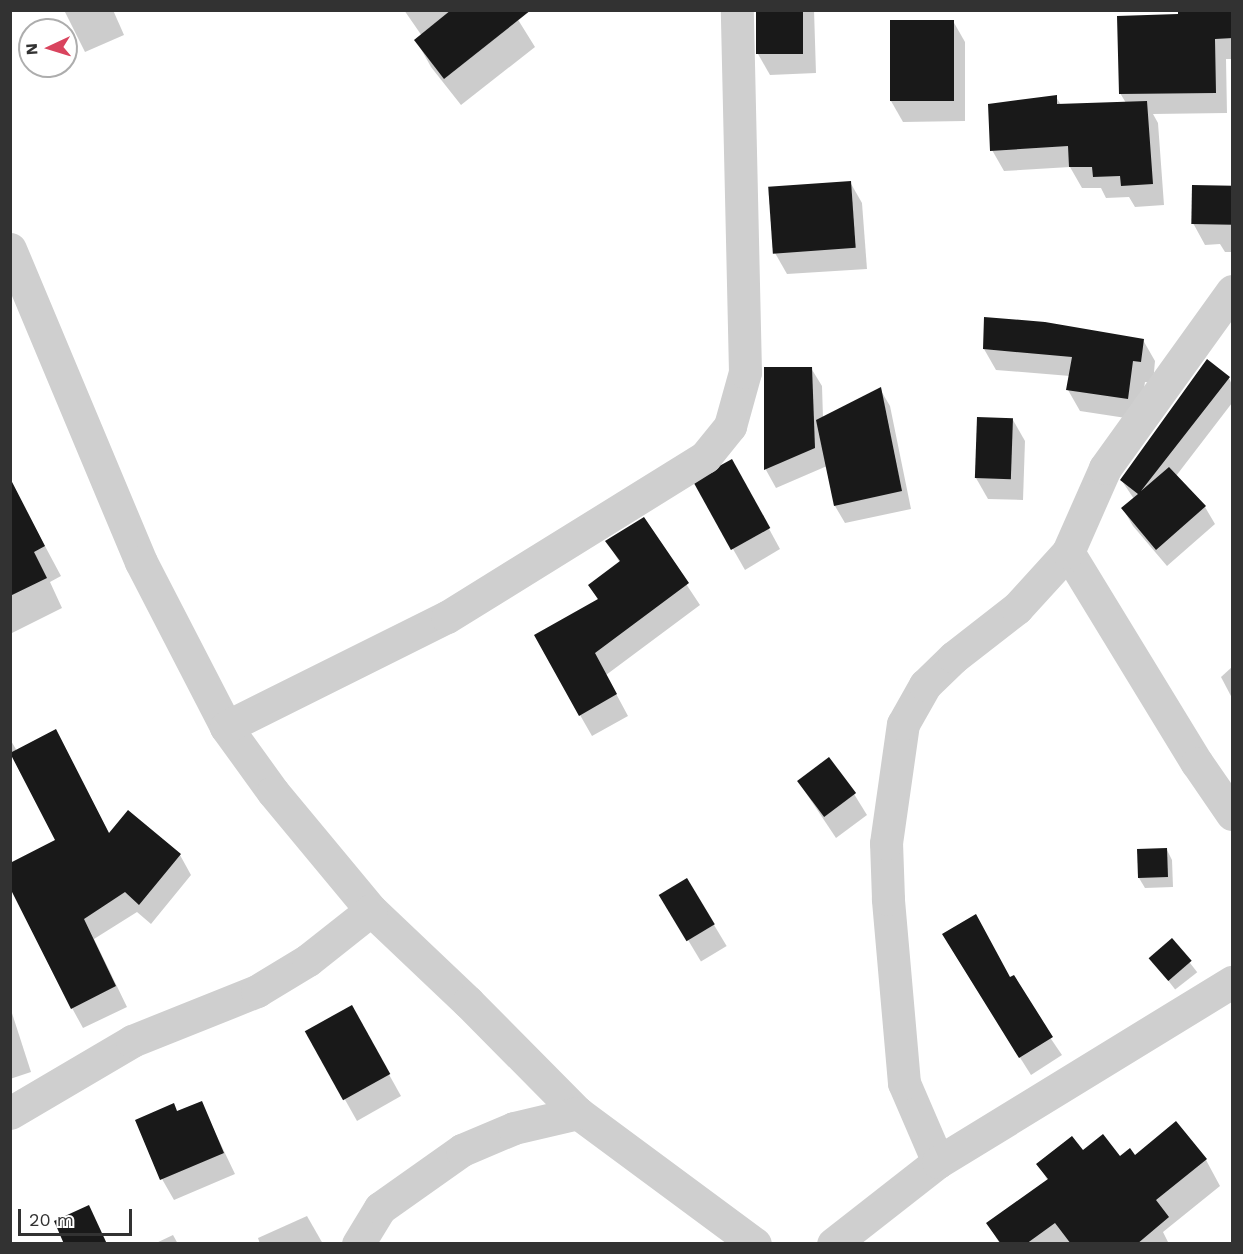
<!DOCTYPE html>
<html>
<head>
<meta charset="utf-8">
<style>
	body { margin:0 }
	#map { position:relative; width:1243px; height:1254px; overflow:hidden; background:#fff; font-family:"Work Sans",sans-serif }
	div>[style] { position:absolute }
	.shadow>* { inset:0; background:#0003; transform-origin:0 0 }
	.building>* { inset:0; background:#191919; transform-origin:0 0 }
	.minor>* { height:33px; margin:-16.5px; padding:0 16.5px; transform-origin:16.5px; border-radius:16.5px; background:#cfcfcf }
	span { translate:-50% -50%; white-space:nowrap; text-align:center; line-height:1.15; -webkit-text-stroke:6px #fff; paint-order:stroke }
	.frame { position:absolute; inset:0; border:12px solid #323232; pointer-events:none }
	.north { position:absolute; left:18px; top:18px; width:60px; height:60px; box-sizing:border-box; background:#fff; border:2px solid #adadad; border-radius:50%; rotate:266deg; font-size:16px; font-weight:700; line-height:24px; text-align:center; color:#323232 }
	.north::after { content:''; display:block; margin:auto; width:21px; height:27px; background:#d9445e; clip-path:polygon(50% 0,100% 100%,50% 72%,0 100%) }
	.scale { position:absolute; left:18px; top:1209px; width:114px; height:27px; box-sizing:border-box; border:3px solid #323232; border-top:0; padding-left:8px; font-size:18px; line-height:21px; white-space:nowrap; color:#323232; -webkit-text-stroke:4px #fff; paint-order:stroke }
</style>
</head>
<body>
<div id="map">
	<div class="shadow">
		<div style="clip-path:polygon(64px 10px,113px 10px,124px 35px,85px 52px)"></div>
		<div style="clip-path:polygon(404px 10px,512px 10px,535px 47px,461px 105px,431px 67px,416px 40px,422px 36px)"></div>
		<div style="clip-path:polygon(757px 10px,814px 10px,816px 73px,770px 75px,758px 54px)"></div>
		<div style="clip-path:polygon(1232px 10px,1232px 59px,1226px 59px,1227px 113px,1153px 114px,1158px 123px,1164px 205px,1135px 207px,1129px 197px,1106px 198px,1101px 188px,1082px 188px,1070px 167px,1004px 171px,992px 150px,1056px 97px,1061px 105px,1126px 103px,1120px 93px,1180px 15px)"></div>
		<div style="clip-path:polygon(953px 21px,965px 42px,965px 121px,903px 122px,891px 101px)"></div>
		<div style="clip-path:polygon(850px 182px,862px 203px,867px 269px,787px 274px,775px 253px)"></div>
		<div style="clip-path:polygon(1232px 187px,1232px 252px,1225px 252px,1220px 244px,1205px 245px,1193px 223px)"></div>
		<div style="clip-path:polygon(1143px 340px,1155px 361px,1153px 383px,1145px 382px,1139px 420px,1080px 411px,1068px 390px,1070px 376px,996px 370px,984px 349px)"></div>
		<div style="clip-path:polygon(811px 368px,822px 386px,823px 418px,880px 389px,890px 406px,911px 509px,845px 523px,835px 506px,827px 466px,776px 488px,766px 470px,765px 369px)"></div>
		<div style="clip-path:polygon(1229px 378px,1232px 385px,1232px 403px,1176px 476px,1205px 507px,1215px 524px,1167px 566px,1133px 526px,1123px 509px,1134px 499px,1122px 481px)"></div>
		<div style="clip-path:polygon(1013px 420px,1025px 441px,1023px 500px,988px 499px,976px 478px)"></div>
		<div style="clip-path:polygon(743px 481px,780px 549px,745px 570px,697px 486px)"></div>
		<div style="clip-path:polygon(23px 505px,61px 576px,50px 582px,62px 608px,10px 634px,10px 507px)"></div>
		<div style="clip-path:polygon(643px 519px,700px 605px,606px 675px,628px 716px,592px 736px,580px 715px,598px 600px,590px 585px,620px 563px,607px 541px)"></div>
		<div style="clip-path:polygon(1232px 667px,1232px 698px,1221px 677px)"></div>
		<div style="clip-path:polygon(55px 731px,110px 835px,180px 855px,191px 875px,151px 924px,137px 912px,94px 939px,127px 1007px,83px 1028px,72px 1008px,57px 841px,14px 756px,10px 758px,10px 739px,17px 751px)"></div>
		<div style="clip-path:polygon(798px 781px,854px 794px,867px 815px,836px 838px)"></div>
		<div style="clip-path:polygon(1167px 850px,1172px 860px,1173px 887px,1145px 888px,1139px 878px)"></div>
		<div style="left:687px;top:880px;width:77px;height:30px;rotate:59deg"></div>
		<div style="left:1172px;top:940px;width:41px;height:28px;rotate:52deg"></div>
		<div style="clip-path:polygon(954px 953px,1010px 979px,1062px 1055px,1031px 1075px)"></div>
		<div style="clip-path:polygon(10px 1007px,31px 1072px,10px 1079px)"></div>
		<div style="clip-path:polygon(363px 1028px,401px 1096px,357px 1121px,307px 1032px)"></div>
		<div style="clip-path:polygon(201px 1103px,235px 1174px,174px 1200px,162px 1179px,137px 1121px,178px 1113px)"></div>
		<div style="clip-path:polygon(1176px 1123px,1206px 1160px,1220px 1186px,1163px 1232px,1169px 1244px,1000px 1244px,988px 1224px,1048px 1181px,1038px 1164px,1083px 1152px,1120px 1158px,1135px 1157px)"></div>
		<div style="clip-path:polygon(307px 1216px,323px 1244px,260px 1244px,258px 1238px)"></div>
		<div style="clip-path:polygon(173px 1235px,178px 1244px,154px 1244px)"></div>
	</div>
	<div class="building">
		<div style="clip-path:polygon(451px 10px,531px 10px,444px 79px,414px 40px)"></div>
		<div style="left:756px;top:10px;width:47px;height:44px"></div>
		<div style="clip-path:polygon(1178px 10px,1233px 10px,1233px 38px,1215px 39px,1216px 93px,1119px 94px,1117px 16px,1178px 14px)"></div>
		<div style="left:890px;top:20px;width:64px;height:81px"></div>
		<div style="clip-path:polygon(1057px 95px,1057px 104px,1147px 101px,1153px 184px,1121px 186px,1120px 176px,1093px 177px,1092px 167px,1069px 167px,1068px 146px,990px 151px,988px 104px)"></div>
		<div style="left:851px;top:181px;width:67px;height:83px;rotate:86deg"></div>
		<div style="left:1192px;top:185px;width:41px;height:39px;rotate:1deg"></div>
		<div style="clip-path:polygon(984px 317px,1045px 322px,1144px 339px,1141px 362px,1133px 361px,1128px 399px,1066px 390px,1072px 357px,983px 349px)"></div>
		<div style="clip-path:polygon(1207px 359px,1230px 377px,1141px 491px,1169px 467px,1206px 506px,1156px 550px,1121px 508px,1138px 494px,1120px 480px)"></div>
		<div style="clip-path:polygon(764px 367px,812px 367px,815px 448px,764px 470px)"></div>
		<div style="clip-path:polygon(881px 387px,902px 491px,834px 506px,816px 420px)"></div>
		<div style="left:977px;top:417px;width:36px;height:61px;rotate:2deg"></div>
		<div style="left:732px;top:459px;width:79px;height:45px;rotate:61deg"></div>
		<div style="clip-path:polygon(10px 478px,45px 546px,34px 552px,47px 578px,10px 596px)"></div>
		<div style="clip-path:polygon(644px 517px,689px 583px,595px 653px,617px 694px,579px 716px,534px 635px,598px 599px,588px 585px,620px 561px,605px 541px)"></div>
		<div style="clip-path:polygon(56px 729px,109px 833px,128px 810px,181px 854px,139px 905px,125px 892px,84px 919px,116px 986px,71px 1009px,10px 888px,10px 863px,55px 840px,10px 753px)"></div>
		<div style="left:829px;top:757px;width:45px;height:40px;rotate:53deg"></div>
		<div style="left:1167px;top:848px;width:29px;height:30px;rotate:88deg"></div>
		<div style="left:687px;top:878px;width:54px;height:33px;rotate:59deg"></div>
		<div style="clip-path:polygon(976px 914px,1010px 977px,1014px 975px,1053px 1037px,1019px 1058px,942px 934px)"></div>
		<div style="left:1172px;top:938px;width:30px;height:31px;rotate:49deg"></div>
		<div style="left:352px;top:1005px;width:79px;height:54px;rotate:61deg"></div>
		<div style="clip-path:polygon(202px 1101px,224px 1153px,160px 1180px,135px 1120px,174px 1103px,177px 1111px)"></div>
		<div style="clip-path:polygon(1176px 1121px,1207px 1159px,1156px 1200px,1169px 1217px,1137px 1244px,1071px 1244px,1055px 1223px,1026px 1244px,1001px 1244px,986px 1223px,1048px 1179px,1036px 1164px,1072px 1136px,1083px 1150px,1103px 1134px,1120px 1156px,1130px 1148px,1135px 1155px)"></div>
		<div style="clip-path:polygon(89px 1205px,107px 1244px,64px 1244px,54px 1221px)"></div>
	</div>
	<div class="minor">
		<div style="left:10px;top:249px;width:339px;rotate:67.3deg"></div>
		<div style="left:141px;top:562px;width:186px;rotate:62.7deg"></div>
		<div style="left:226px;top:727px;width:80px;rotate:54.1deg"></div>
		<div style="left:273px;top:792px;width:153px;rotate:50.3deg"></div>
		<div style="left:371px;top:910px;width:134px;rotate:43.5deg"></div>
		<div style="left:468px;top:1002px;width:156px;rotate:45.3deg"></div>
		<div style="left:578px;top:1113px;width:220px;rotate:36.5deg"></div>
		<div style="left:1068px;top:552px;width:247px;rotate:58.6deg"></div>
		<div style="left:1197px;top:763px;width:62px;rotate:55.5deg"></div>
		<div style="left:226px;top:727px;width:247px;rotate:-26.5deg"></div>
		<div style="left:447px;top:617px;width:304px;rotate:-31.8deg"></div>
		<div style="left:705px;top:457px;width:40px;rotate:-51deg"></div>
		<div style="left:730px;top:426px;width:56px;rotate:-74.5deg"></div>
		<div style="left:745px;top:372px;width:362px;rotate:-91.3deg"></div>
		<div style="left:10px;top:1113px;width:142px;rotate:-30.5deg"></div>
		<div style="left:132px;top:1041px;width:135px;rotate:-21.8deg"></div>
		<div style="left:257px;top:991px;width:60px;rotate:-31.3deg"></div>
		<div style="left:308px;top:960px;width:80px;rotate:-38.4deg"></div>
		<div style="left:938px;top:1162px;width:86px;rotate:-113.3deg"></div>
		<div style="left:904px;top:1083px;width:185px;rotate:-95deg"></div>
		<div style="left:888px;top:899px;width:56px;rotate:-92deg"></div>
		<div style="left:886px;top:843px;width:120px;rotate:-81.9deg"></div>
		<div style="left:903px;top:724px;width:45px;rotate:-60.6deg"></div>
		<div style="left:925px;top:685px;width:40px;rotate:-44deg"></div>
		<div style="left:954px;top:657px;width:80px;rotate:-37.9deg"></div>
		<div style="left:1017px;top:608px;width:76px;rotate:-47.7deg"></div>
		<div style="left:1068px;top:552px;width:92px;rotate:-66.2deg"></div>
		<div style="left:1105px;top:468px;width:218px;rotate:-54.3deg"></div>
		<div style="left:358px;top:1244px;width:42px;rotate:-58.6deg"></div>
		<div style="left:380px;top:1208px;width:100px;rotate:-35.3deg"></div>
		<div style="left:462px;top:1150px;width:56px;rotate:-22.9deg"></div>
		<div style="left:514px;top:1128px;width:66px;rotate:-13.2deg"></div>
		<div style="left:833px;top:1244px;width:133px;rotate:-38deg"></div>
		<div style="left:938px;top:1162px;width:345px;rotate:-31.5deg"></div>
	</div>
	<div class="frame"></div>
	<div class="north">N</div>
	<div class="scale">20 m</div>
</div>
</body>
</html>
